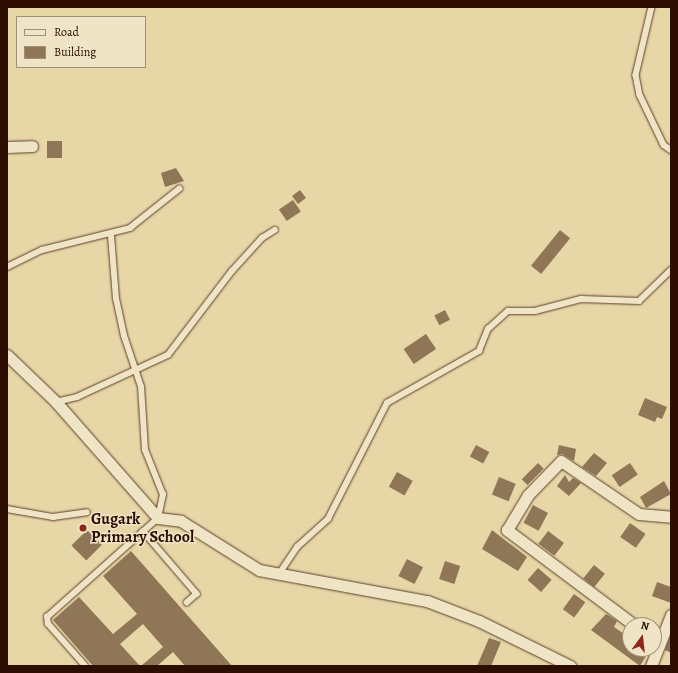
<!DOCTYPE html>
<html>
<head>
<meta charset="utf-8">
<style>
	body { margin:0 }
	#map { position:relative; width:678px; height:673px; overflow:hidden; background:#e7d6a6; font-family:Alegreya,serif }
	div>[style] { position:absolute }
	.building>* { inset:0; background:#8e7656; transform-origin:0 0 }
	.roads { filter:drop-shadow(0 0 1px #5c3f2a) drop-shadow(0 0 1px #5c3f2a) }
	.lane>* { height:5.5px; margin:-2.75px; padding:0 2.75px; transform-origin:2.75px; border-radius:2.75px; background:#efe4c5 }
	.street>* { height:11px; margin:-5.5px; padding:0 5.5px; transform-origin:5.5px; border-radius:5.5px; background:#efe4c5 }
	.dots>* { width:11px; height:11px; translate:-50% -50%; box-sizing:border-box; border:2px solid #efe4c5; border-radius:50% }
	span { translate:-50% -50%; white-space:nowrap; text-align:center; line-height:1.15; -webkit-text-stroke:3px #efe4c5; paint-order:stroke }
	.poi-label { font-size:16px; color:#2d0d00; font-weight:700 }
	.left { translate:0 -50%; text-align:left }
	.frame { position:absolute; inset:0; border:8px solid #2d0d00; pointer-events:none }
	.legend { position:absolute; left:16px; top:16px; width:130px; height:52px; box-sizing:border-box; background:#efe4c5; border:1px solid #a18e76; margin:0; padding:5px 7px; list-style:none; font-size:12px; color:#2d0d00 }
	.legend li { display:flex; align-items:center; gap:8px; height:20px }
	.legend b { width:20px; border:1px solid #a18e76 }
	.north { position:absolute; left:622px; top:617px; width:40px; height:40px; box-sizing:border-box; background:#efe4c5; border:1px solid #a18e76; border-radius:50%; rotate:15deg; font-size:11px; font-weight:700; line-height:16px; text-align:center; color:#2d0d00 }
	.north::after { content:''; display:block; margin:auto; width:14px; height:18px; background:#8f2418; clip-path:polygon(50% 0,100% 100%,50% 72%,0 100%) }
</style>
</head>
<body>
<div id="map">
	<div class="building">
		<div style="left:47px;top:141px;width:15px;height:17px"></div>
		<div style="clip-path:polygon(176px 168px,184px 181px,165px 187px,161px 173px)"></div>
		<div style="left:300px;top:190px;width:10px;height:10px;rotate:53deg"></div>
		<div style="left:293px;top:200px;width:14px;height:17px;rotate:56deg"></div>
		<div style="left:560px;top:230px;width:13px;height:46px;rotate:39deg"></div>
		<div style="left:445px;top:310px;width:11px;height:12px;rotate:63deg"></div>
		<div style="left:426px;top:334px;width:18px;height:27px;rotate:56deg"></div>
		<div style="clip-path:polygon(645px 398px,667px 407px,662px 419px,657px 417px,655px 422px,638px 415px)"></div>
		<div style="left:476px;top:445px;width:15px;height:13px;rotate:28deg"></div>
		<div style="clip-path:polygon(559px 445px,576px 449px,574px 461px,562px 454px,557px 455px)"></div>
		<div style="clip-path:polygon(594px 453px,607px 463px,596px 476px,582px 467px)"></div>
		<div style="left:538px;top:463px;width:8px;height:23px;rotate:45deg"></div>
		<div style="left:630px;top:463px;width:14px;height:22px;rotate:56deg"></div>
		<div style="left:397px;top:472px;width:18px;height:17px;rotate:29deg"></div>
		<div style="clip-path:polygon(565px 475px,569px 482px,573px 478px,581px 483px,569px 496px,557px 486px)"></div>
		<div style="left:499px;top:477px;width:18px;height:19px;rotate:22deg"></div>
		<div style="clip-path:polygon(664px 481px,671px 494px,646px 508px,640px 497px)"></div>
		<div style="left:533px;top:505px;width:17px;height:20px;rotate:28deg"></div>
		<div style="left:630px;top:523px;width:19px;height:17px;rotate:35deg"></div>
		<div style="left:87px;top:530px;width:21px;height:22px;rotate:45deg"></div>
		<div style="clip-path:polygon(492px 530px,527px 557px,518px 571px,482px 549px)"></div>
		<div style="left:548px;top:531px;width:20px;height:16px;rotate:37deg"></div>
		<div style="clip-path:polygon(131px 551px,232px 666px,185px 666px,173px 652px,157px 666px,141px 666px,163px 647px,143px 624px,120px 644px,140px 666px,93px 666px,53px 620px,79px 597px,113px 634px,137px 614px,103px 576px)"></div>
		<div style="left:407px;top:559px;width:18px;height:19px;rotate:27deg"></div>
		<div style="left:445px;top:561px;width:16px;height:19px;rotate:18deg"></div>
		<div style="left:594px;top:565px;width:14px;height:17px;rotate:39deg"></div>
		<div style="left:538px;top:568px;width:18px;height:16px;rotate:41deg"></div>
		<div style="clip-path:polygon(657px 582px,671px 587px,671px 603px,652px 596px)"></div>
		<div style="left:574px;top:594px;width:14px;height:19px;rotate:36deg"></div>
		<div style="clip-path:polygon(606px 614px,617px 621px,614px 627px,630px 638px,630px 649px,650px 649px,640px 666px,591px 630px)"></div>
		<div style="clip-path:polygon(671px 634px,671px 653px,665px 650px)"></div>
		<div style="clip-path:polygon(489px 638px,501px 642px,491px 666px,477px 666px)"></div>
	</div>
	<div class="roads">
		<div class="lane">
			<div style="left:652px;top:7px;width:70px;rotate:103.2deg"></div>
			<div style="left:636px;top:75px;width:20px;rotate:79deg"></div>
			<div style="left:640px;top:95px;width:55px;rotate:64.4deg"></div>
			<div style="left:664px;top:145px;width:9px;rotate:36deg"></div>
			<div style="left:7px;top:267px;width:39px;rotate:-26deg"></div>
			<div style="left:42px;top:250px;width:91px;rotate:-14deg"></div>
			<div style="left:130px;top:228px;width:63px;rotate:-38.5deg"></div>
			<div style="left:56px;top:402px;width:22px;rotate:-13deg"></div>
			<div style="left:77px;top:397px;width:100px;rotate:-24.8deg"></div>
			<div style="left:168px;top:355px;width:106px;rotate:-52.7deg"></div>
			<div style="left:232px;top:271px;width:45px;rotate:-47.7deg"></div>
			<div style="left:262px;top:238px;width:15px;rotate:-32deg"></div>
			<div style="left:7px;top:509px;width:47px;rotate:9.9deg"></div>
			<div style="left:53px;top:517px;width:34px;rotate:-8deg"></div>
			<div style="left:143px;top:531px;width:83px;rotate:49.4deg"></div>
			<div style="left:197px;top:594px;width:13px;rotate:138deg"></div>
			<div style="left:279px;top:574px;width:32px;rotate:-56deg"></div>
			<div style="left:297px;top:547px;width:42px;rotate:-42.1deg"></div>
			<div style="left:328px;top:519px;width:130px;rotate:-63deg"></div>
			<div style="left:387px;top:403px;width:106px;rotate:-29.5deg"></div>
			<div style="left:479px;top:351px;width:24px;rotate:-68deg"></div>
			<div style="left:488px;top:329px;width:27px;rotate:-42deg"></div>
			<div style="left:508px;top:311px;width:27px"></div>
			<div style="left:535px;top:311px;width:48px;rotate:-14.6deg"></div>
			<div style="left:581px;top:299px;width:58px;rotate:2deg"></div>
			<div style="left:639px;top:301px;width:45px;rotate:-44.1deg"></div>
			<div style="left:85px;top:666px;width:56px;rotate:-131.4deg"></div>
			<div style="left:48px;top:624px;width:7px;rotate:-98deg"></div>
			<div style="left:47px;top:617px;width:149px;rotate:-41.7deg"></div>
			<div style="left:158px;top:518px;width:24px;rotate:-78deg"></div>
			<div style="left:163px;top:495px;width:48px;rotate:-111.8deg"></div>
			<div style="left:145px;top:450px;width:63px;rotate:-93.6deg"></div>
			<div style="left:141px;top:387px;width:54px;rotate:-108.4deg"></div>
			<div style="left:124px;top:336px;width:38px;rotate:-102deg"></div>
			<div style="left:116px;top:299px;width:64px;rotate:-94.5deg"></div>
		</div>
		<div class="street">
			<div style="left:7px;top:147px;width:25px;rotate:-2deg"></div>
			<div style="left:7px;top:355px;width:68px;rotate:43.8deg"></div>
			<div style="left:56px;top:402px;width:154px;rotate:48.7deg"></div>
			<div style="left:158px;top:518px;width:23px;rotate:7deg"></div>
			<div style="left:181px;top:521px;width:92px;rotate:32.1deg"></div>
			<div style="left:259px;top:570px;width:171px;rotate:10.5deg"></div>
			<div style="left:427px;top:601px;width:56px;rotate:21deg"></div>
			<div style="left:479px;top:621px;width:102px;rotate:26.3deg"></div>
			<div style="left:634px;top:625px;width:159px;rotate:-143.2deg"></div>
			<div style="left:507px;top:530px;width:41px;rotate:-59deg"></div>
			<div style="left:528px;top:495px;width:47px;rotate:-45.9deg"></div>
			<div style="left:561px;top:461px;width:94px;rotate:34.2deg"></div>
			<div style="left:639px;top:514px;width:32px;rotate:5deg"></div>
			<div style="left:651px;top:666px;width:55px;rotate:-68.6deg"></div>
		</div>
	</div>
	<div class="dots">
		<div style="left:83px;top:528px;background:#8f2418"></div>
	</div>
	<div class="poi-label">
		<span class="left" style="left:91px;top:528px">Gugark<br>Primary School</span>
	</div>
	<div class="frame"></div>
	<ul class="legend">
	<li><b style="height:5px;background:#efe4c5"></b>Road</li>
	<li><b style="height:11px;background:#8e7656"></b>Building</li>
	</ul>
	<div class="north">N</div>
</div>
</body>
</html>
